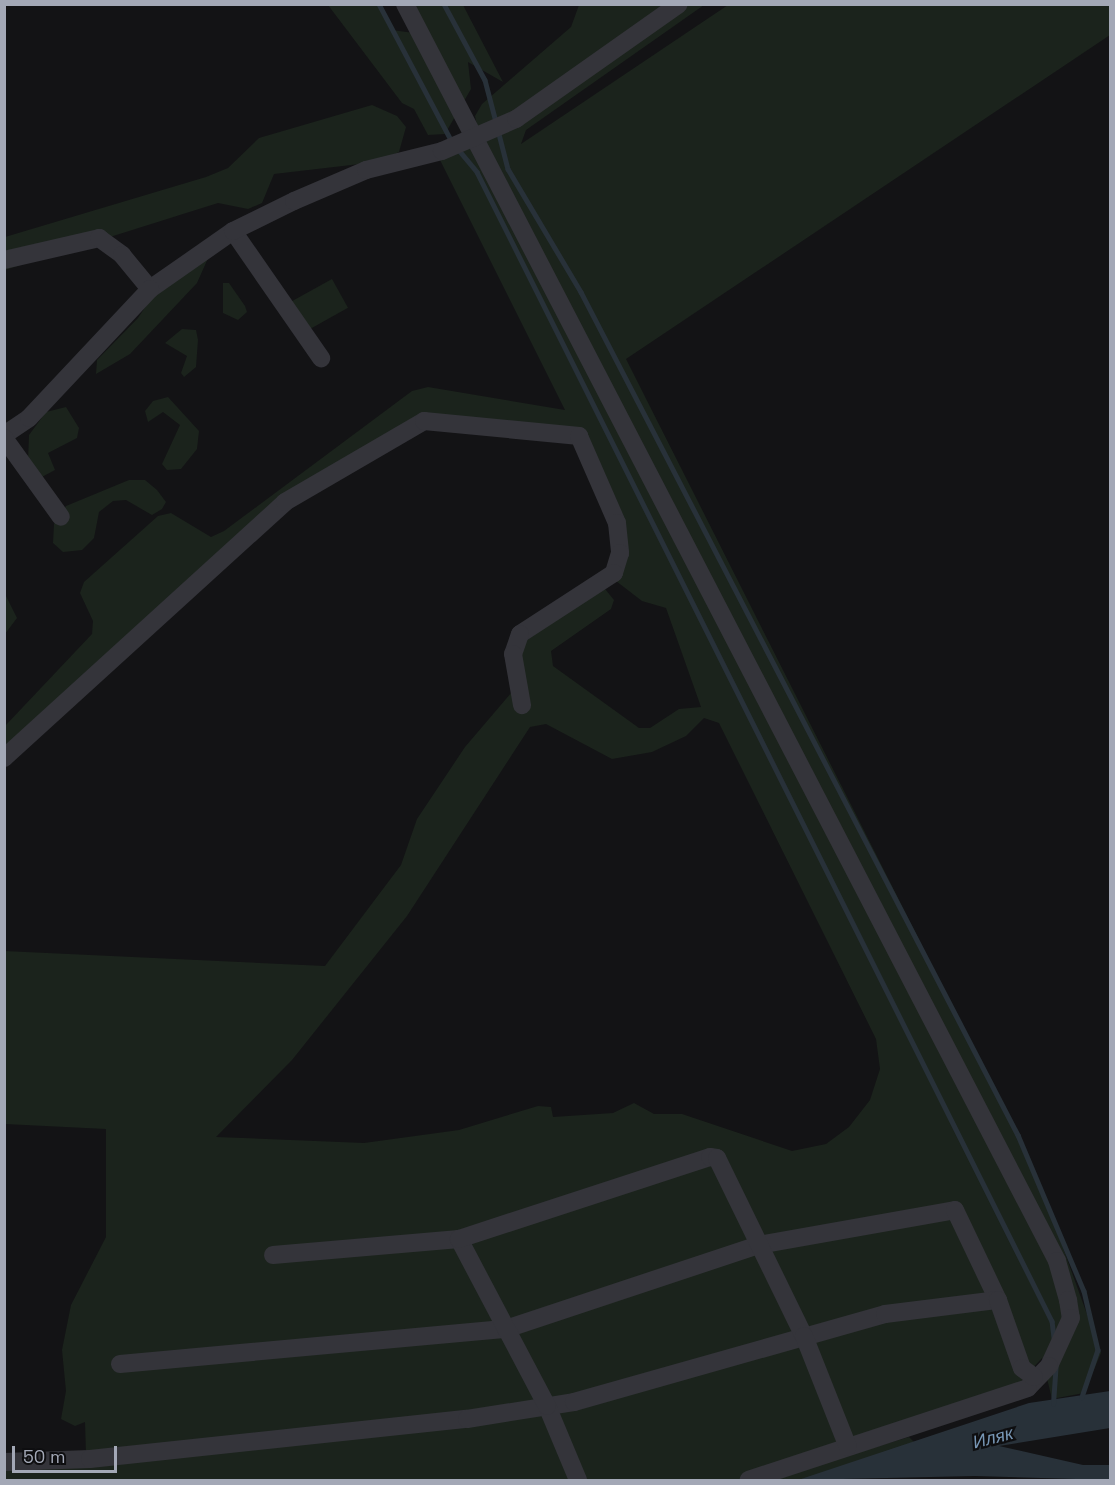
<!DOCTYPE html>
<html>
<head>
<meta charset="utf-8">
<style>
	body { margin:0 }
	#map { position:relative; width:1115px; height:1485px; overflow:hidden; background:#131315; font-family:"Space Grotesk",sans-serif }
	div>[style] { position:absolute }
	.green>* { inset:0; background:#1b231c; transform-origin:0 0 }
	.water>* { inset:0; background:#283139 }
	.stream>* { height:4.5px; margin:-2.25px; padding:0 2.25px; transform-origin:2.25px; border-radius:2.25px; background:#283139 }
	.minor>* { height:18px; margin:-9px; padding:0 9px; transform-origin:9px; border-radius:9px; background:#34343a }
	span { translate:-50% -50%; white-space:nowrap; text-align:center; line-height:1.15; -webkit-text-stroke:4.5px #0e0e10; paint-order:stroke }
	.water-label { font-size:18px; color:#7796b4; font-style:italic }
	.frame { position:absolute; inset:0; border:6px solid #a3a8b6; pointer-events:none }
	.scale { position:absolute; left:12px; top:1446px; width:105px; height:27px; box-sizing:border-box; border:3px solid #a3a8b6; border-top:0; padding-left:8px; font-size:18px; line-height:21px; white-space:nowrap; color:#a3a8b6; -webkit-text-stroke:4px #0e0e10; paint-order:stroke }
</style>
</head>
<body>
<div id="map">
	<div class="green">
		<div style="clip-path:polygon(328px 5px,379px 5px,392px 30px,421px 34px,407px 5px,463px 5px,503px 82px,468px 62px,471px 89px,445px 134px,428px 135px,414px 109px,402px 103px)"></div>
		<div style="clip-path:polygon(evenodd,579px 5px,704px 5px,526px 130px,521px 144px,728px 5px,1110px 5px,1110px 35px,626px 359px,1001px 1102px,1041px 1187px,1101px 1353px,1084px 1393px,1052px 1399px,1042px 1358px,1008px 1396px,739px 1480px,5px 1480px,5px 1461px,86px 1454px,85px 1422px,75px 1426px,61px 1419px,66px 1391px,62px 1350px,71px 1305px,106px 1237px,106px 1129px,5px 1124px,4px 951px,325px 966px,401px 865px,417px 819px,465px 747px,511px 693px,518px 625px,588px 585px,601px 584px,614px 600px,611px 609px,551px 651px,553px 666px,639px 728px,650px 728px,679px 709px,701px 707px,666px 608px,642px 601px,616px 581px,620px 553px,579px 436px,424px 421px,285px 502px,5px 762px,5px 726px,92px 634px,93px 621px,80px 593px,84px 582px,158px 516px,171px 513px,211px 537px,224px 531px,412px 391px,428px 387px,565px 410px,435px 150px,479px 136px,475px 116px,482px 104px,571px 27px,579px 5px,704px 718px,719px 723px,876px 1039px,880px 1069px,870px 1100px,849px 1127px,826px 1144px,792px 1151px,682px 1114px,654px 1114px,634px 1103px,613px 1113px,553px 1117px,551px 1107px,538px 1106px,459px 1130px,364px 1143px,216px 1137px,292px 1060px,407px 916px,530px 727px,546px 724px,612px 759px,652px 752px,686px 736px,704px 718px)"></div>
		<div style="clip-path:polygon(372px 105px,397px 116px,406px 127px,399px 152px,377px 162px,274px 174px,262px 203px,248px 209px,218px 203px,5px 270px,5px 237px,206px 177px,228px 168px,259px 138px)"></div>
		<div style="clip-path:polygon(209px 256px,197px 283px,130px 354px,96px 374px,97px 360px,138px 318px,165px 277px)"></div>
		<div style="left:332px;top:279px;width:33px;height:47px;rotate:61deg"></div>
		<div style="clip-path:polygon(223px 283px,229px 283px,245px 306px,247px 312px,238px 320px,223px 313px)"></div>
		<div style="clip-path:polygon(182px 329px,196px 330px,198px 340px,196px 367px,184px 377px,181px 373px,187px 356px,165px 343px)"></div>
		<div style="clip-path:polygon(168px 397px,199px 431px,197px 449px,181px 469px,167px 470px,162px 464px,180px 425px,163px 412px,148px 422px,145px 411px,153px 401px)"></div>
		<div style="clip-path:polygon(66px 407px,79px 428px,77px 438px,48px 453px,55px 470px,40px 478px,28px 461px,29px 435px,46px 412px)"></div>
		<div style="clip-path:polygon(129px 480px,145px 480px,157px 490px,166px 502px,162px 509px,152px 515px,126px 500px,113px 501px,99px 512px,94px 538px,82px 550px,63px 552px,53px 543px,54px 524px,66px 506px)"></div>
		<div style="clip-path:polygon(5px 594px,17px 618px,5px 634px)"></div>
		<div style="clip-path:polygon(909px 1437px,916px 1444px,814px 1480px,765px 1480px)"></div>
	</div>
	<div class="water">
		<div style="clip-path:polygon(1110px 1391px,1110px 1428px,999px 1446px,1083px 1465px,1110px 1465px,1110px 1480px,975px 1476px,798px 1480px,1029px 1403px)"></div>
	</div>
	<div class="stream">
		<div style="left:379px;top:4px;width:156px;rotate:62.1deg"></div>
		<div style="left:444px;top:4px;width:86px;rotate:61.7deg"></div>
		<div style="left:485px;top:80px;width:43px;rotate:75.3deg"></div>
		<div style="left:498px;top:130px;width:40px;rotate:75.6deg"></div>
		<div style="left:508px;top:169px;width:143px;rotate:59.3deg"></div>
		<div style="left:581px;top:292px;width:950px;rotate:62.6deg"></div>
		<div style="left:1018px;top:1135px;width:169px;rotate:67.1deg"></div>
		<div style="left:1084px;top:1291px;width:61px;rotate:76.7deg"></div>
		<div style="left:1098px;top:1350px;width:50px;rotate:108.8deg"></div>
		<div style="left:458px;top:149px;width:30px;rotate:50deg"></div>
		<div style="left:477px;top:172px;width:1285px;rotate:63.42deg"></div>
		<div style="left:1052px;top:1321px;width:17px;rotate:83deg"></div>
		<div style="left:1053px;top:1404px;width:39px;rotate:-86deg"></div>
	</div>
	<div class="minor">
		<div style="left:405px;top:4px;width:1416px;rotate:62.58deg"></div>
		<div style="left:1057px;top:1261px;width:41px;rotate:74.2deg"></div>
		<div style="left:1068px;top:1300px;width:18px;rotate:81deg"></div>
		<div style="left:1071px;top:1318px;width:53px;rotate:114.6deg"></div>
		<div style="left:1049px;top:1366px;width:30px;rotate:134deg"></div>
		<div style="left:1028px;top:1388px;width:294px;rotate:161.8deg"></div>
		<div style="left:233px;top:231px;width:155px;rotate:55.3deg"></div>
		<div style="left:4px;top:260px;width:98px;rotate:-13deg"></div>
		<div style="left:99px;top:238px;width:29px;rotate:36deg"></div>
		<div style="left:122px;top:255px;width:44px;rotate:50.5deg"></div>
		<div style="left:150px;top:289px;width:101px;rotate:-34.9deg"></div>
		<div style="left:233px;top:231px;width:68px;rotate:-26.2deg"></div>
		<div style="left:294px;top:201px;width:78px;rotate:-23.3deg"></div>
		<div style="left:366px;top:170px;width:78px;rotate:-14deg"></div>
		<div style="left:442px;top:151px;width:81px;rotate:-23.4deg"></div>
		<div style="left:516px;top:119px;width:199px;rotate:-35.2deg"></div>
		<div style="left:4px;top:435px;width:30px;rotate:-34deg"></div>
		<div style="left:29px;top:418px;width:177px;rotate:-46.8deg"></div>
		<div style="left:4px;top:438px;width:97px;rotate:54.2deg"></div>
		<div style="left:4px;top:758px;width:380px;rotate:-42.3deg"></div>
		<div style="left:285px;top:502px;width:161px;rotate:-30.2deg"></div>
		<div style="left:424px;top:421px;width:156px;rotate:5.5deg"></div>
		<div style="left:579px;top:436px;width:95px;rotate:66.4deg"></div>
		<div style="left:617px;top:523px;width:30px;rotate:84deg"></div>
		<div style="left:620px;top:553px;width:21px;rotate:107deg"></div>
		<div style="left:614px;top:573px;width:112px;rotate:147deg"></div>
		<div style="left:520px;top:634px;width:21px;rotate:109deg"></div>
		<div style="left:513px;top:654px;width:52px;rotate:80deg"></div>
		<div style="left:273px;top:1255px;width:187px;rotate:-4.9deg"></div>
		<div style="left:120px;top:1364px;width:388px;rotate:-5.2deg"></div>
		<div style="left:506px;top:1329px;width:267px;rotate:-18.4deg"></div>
		<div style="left:759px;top:1245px;width:199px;rotate:-10.1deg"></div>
		<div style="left:955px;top:1210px;width:100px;rotate:64.5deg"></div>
		<div style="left:4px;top:1462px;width:86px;rotate:-2deg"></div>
		<div style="left:90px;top:1459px;width:379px;rotate:-6.1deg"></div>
		<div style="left:467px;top:1419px;width:108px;rotate:-9deg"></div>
		<div style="left:574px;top:1402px;width:323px;rotate:-15.8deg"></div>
		<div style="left:885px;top:1314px;width:114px;rotate:-7.1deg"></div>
		<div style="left:998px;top:1300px;width:72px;rotate:70.6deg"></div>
		<div style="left:1022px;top:1368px;width:15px;rotate:37deg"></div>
		<div style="left:578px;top:1480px;width:80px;rotate:-112.7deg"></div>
		<div style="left:547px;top:1406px;width:189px;rotate:-117.8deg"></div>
		<div style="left:459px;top:1239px;width:264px;rotate:-18.1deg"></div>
		<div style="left:710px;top:1157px;width:7px;rotate:8deg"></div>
		<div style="left:717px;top:1158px;width:198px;rotate:64deg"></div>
		<div style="left:804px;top:1336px;width:119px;rotate:68.4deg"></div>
	</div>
	<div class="water-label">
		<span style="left:993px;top:1438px;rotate:-14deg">Иляк</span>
	</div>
	<div class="frame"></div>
	<div class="scale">50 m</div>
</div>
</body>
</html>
